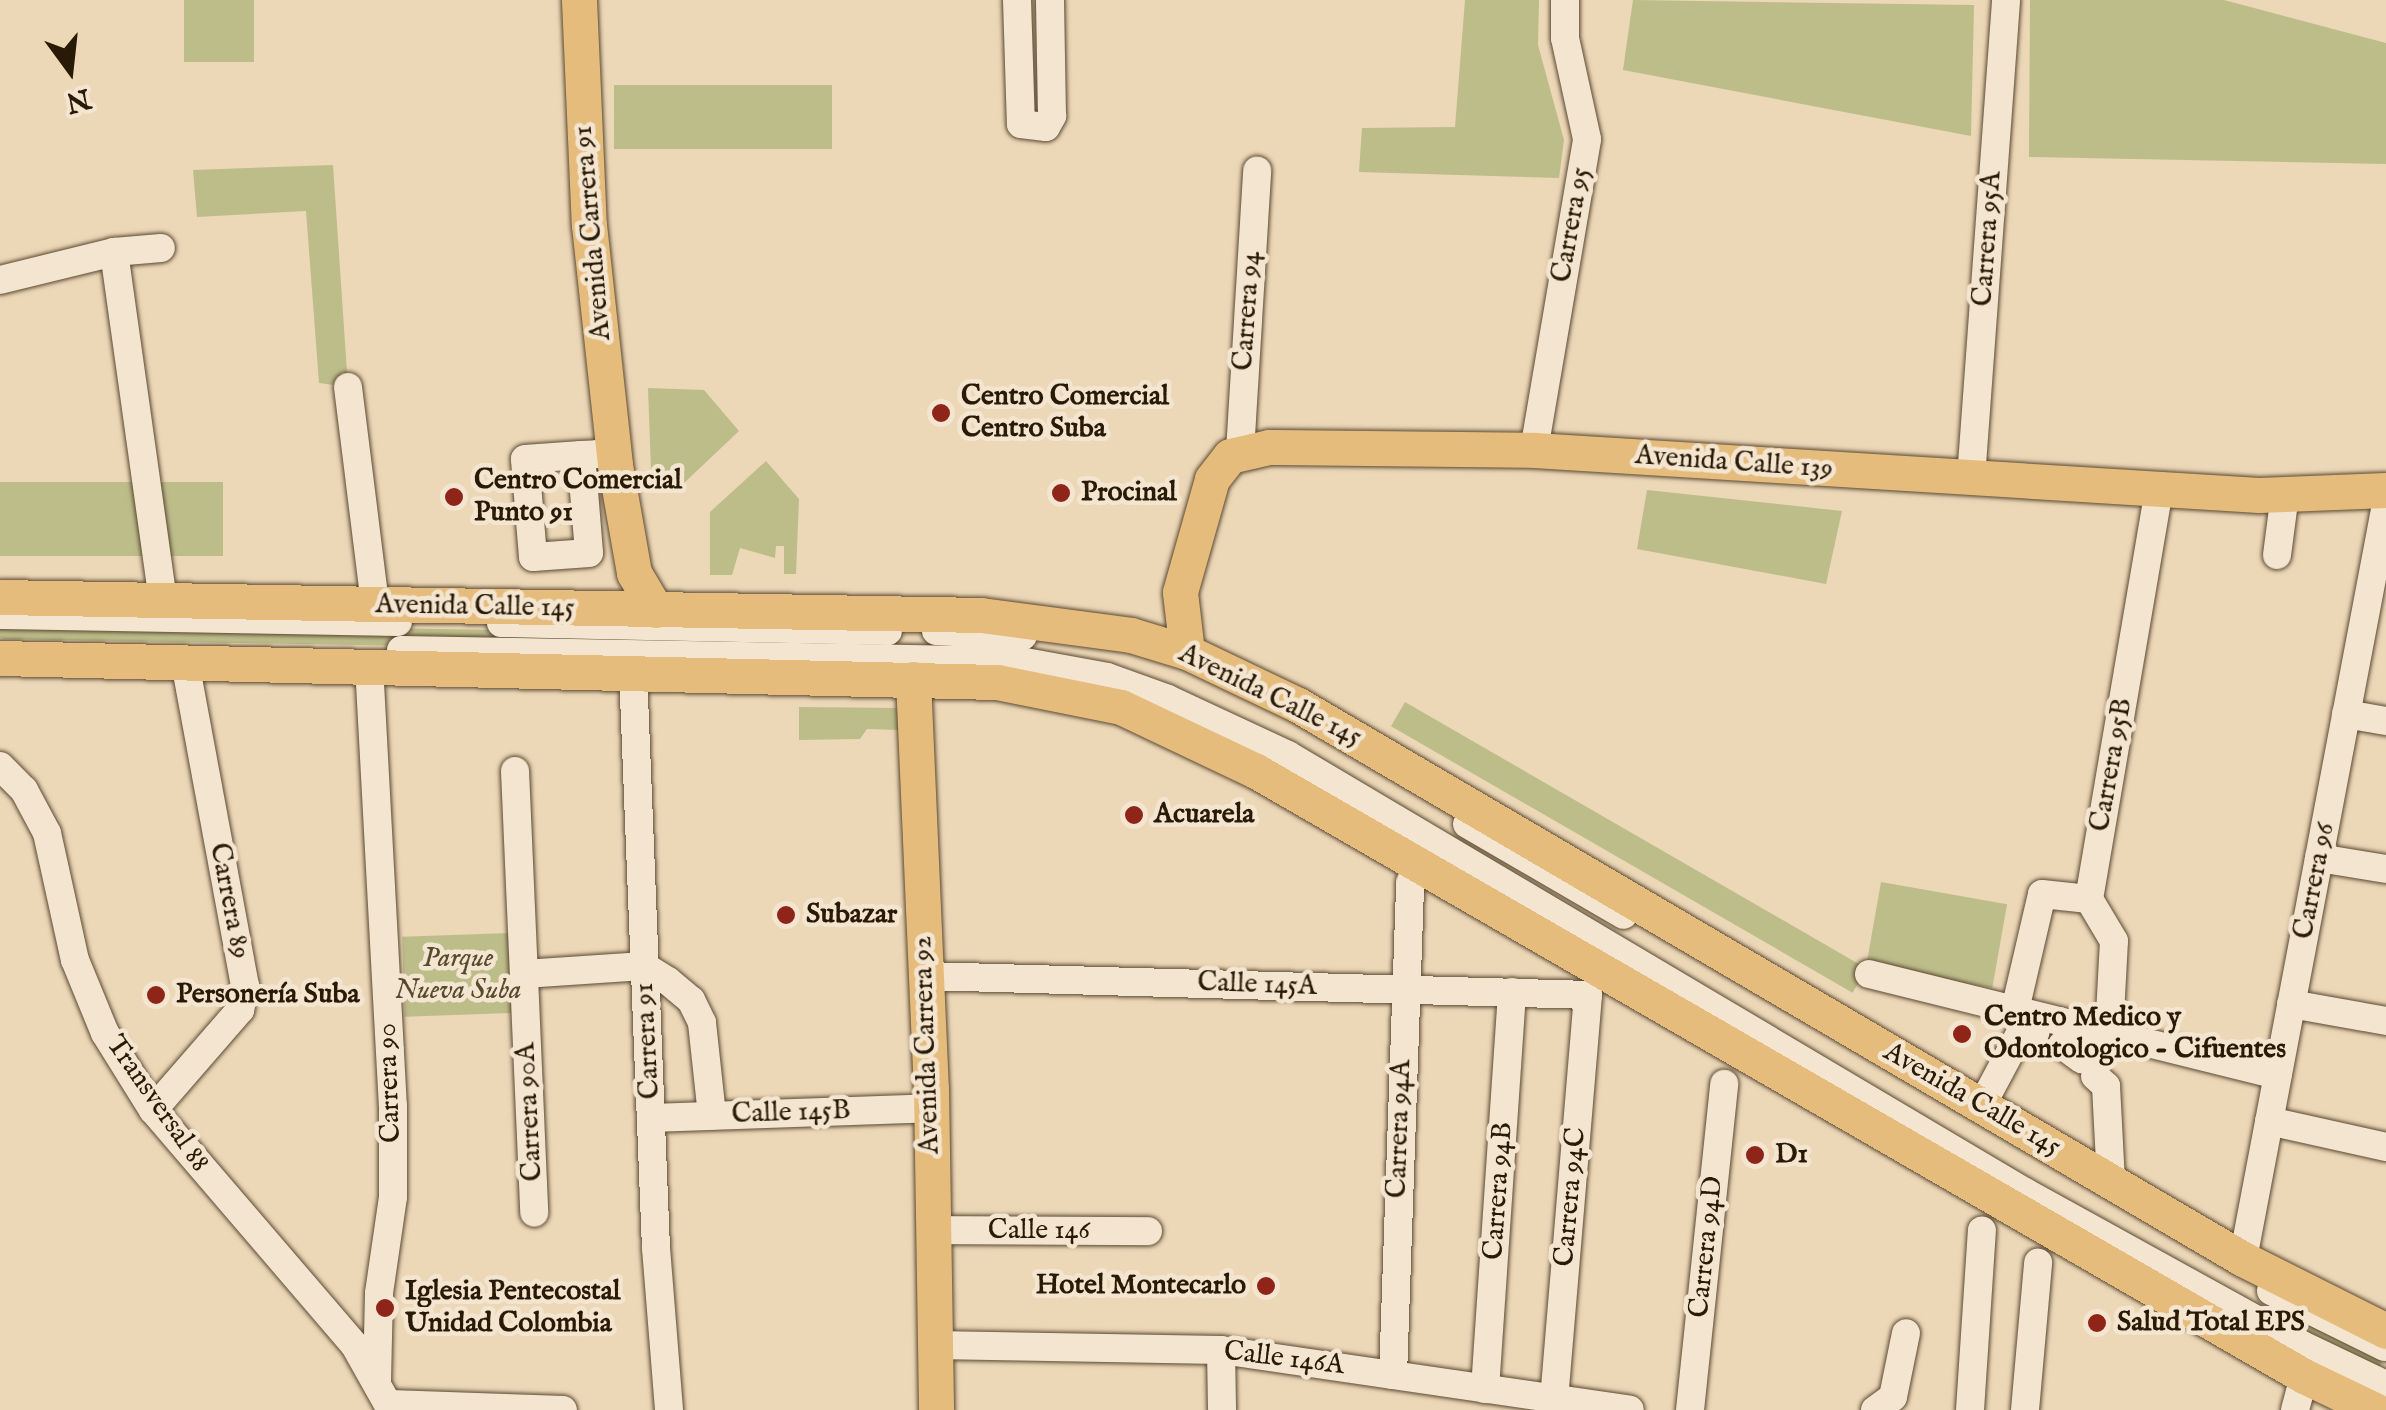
<!DOCTYPE html>
<html>
<head>
<meta charset="utf-8">
<style>
	body { margin:0 }
	#map { position:relative; width:2386px; height:1410px; overflow:hidden; background:#ecd7b7; font-family:"IM FELL English",serif }
	div>[style] { position:absolute }
	.green>* { inset:0; background:#bdbd8a; transform-origin:0 0 }
	.roads { filter:drop-shadow(0 0 2px #5a4932) drop-shadow(0 0 2px #5a4932) }
	.minor>* { height:28px; margin:-14px; padding:0 14px; transform-origin:14px; border-radius:14px; background:#f3e5d0 }
	.major>* { height:35px; margin:-17.5px; padding:0 17.5px; transform-origin:17.5px; border-radius:17.5px; background:#e6bc7c }
	.dots>* { width:28px; height:28px; translate:-50% -50%; box-sizing:border-box; border:5px solid #f3e5d0; border-radius:50% }
	span { translate:-50% -50%; white-space:nowrap; text-align:center; line-height:1.15; -webkit-text-stroke:9px #f3e5d0; paint-order:stroke }
	.street-label { font-size:28px; color:#291a05 }
	.poi-label { font-size:28px; color:#291a05; font-weight:700 }
	.left { translate:0 -50%; text-align:left }
	.right { translate:-100% -50%; text-align:right }
	.park-label { font-size:28px; color:#554b2d; font-style:italic }
	.north { position:absolute; left:20px; top:20px; width:100px; height:100px; -webkit-text-stroke:8px #f3e5d0; paint-order:stroke; rotate:165deg; font-size:28px; font-weight:700; line-height:40px; text-align:center; color:#291a05 }
	.north::after { content:''; display:block; margin:auto; width:35px; height:45px; background:#291a05; clip-path:polygon(50% 0,100% 100%,50% 72%,0 100%) }
</style>
</head>
<body>
<div id="map">
	<div class="green">
		<div style="left:184px;top:0;width:70px;height:62px"></div>
		<div style="clip-path:polygon(1465px 0,1539px 0,1538px 45px,1564px 140px,1559px 178px,1359px 172px,1362px 128px,1455px 127px)"></div>
		<div style="clip-path:polygon(1633px 0,1974px 5px,1971px 136px,1623px 70px)"></div>
		<div style="clip-path:polygon(2030px 0,2224px 0,2386px 43px,2386px 164px,2029px 157px)"></div>
		<div style="left:832px;top:85px;width:64px;height:218px;rotate:90deg"></div>
		<div style="clip-path:polygon(333px 165px,348px 387px,319px 383px,306px 211px,197px 217px,193px 170px)"></div>
		<div style="clip-path:polygon(648px 388px,704px 390px,739px 431px,684px 483px,660px 481px,651px 470px)"></div>
		<div style="clip-path:polygon(766px 461px,799px 499px,796px 574px,784px 574px,784px 546px,776px 546px,775px 558px,740px 548px,732px 575px,710px 575px,710px 512px)"></div>
		<div style="left:0;top:482px;width:223px;height:74px"></div>
		<div style="clip-path:polygon(1647px 490px,1842px 511px,1826px 584px,1637px 549px)"></div>
		<div style="clip-path:polygon(0 619px,205px 625px,722px 634px,721px 651px,176px 642px,6px 639px,0 638px)"></div>
		<div style="left:1405px;top:702px;width:533px;height:28px;rotate:30deg"></div>
		<div style="clip-path:polygon(799px 707px,900px 708px,899px 730px,867px 729px,860px 739px,799px 740px)"></div>
		<div style="left:1881px;top:882px;width:128px;height:85px;rotate:10deg"></div>
		<div style="left:511px;top:933px;width:80px;height:109px;rotate:88deg"></div>
		<div style="left:2293px;top:1309px;width:103px;height:18px;rotate:26deg"></div>
	</div>
	<div class="roads">
		<div class="minor">
			<div style="left:1017px;top:0;width:124px;rotate:88.2deg"></div>
			<div style="left:1021px;top:124px;width:25px;rotate:7deg"></div>
			<div style="left:1046px;top:127px;width:13px;rotate:-61deg"></div>
			<div style="left:1052px;top:116px;width:116px;rotate:-91deg"></div>
			<div style="left:114px;top:252px;width:353px;rotate:82deg"></div>
			<div style="left:0;top:280px;width:117px;rotate:-13.8deg"></div>
			<div style="left:114px;top:252px;width:47px;rotate:-4.9deg"></div>
			<div style="left:348px;top:387px;width:220px;rotate:82.9deg"></div>
			<div style="left:1534px;top:450px;width:315px;rotate:-80.3deg"></div>
			<div style="left:1587px;top:139px;width:103px;rotate:-102.3deg"></div>
			<div style="left:1565px;top:38px;width:38px;rotate:-90deg"></div>
			<div style="left:1240px;top:452px;width:282px;rotate:-86.5deg"></div>
			<div style="left:581px;top:455px;width:98px;rotate:85.3deg"></div>
			<div style="left:589px;top:553px;width:56px;rotate:175.9deg"></div>
			<div style="left:533px;top:557px;width:98px;rotate:-94.7deg"></div>
			<div style="left:525px;top:459px;width:56px;rotate:-4.1deg"></div>
			<div style="left:581px;top:455px;width:17px;rotate:-3deg"></div>
			<div style="left:598px;top:454px;width:16px;rotate:-7deg"></div>
			<div style="left:1971px;top:478px;width:479px;rotate:-85.8deg"></div>
			<div style="left:2277px;top:555px;width:62px;rotate:-82.5deg"></div>
			<div style="left:0;top:615px;width:398px;rotate:1deg"></div>
			<div style="left:501px;top:623px;width:387px;rotate:1.2deg"></div>
			<div style="left:936px;top:631px;width:87px;rotate:3.3deg"></div>
			<div style="left:401px;top:650px;width:619px;rotate:1.02deg"></div>
			<div style="left:1020px;top:661px;width:88px;rotate:10.4deg"></div>
			<div style="left:1107px;top:677px;width:65px;rotate:19.8deg"></div>
			<div style="left:1168px;top:699px;width:132px;rotate:25deg"></div>
			<div style="left:1288px;top:755px;width:857px;rotate:30.67deg"></div>
			<div style="left:2025px;top:1192px;width:314px;rotate:28.9deg"></div>
			<div style="left:2300px;top:1344px;width:95px;rotate:25.5deg"></div>
			<div style="left:369px;top:665px;width:442px;rotate:86.9deg"></div>
			<div style="left:393px;top:1106px;width:91px;rotate:90deg"></div>
			<div style="left:393px;top:1197px;width:97px;rotate:98.3deg"></div>
			<div style="left:379px;top:1293px;width:88px;rotate:91.3deg"></div>
			<div style="left:633px;top:671px;width:577px;rotate:87.72deg"></div>
			<div style="left:656px;top:1248px;width:163px;rotate:85.4deg"></div>
			<div style="left:2346px;top:714px;width:41px;rotate:9.9deg"></div>
			<div style="left:0;top:766px;width:34px;rotate:45deg"></div>
			<div style="left:24px;top:790px;width:49px;rotate:61.9deg"></div>
			<div style="left:47px;top:833px;width:130px;rotate:77.6deg"></div>
			<div style="left:75px;top:960px;width:79px;rotate:67.7deg"></div>
			<div style="left:105px;top:1033px;width:91px;rotate:58.1deg"></div>
			<div style="left:153px;top:1110px;width:311px;rotate:49.4deg"></div>
			<div style="left:355px;top:1346px;width:73px;rotate:60.6deg"></div>
			<div style="left:515px;top:771px;width:442px;rotate:87.5deg"></div>
			<div style="left:1467px;top:824px;width:181px;rotate:30.1deg"></div>
			<div style="left:2319px;top:858px;width:68px;rotate:9.3deg"></div>
			<div style="left:524px;top:974px;width:120px;rotate:-3.8deg"></div>
			<div style="left:644px;top:966px;width:28px;rotate:32deg"></div>
			<div style="left:668px;top:981px;width:30px;rotate:40deg"></div>
			<div style="left:691px;top:1000px;width:25px;rotate:64deg"></div>
			<div style="left:702px;top:1023px;width:93px;rotate:83.8deg"></div>
			<div style="left:1869px;top:974px;width:421px;rotate:13.9deg"></div>
			<div style="left:926px;top:976px;width:662px;rotate:1.64deg"></div>
			<div style="left:1588px;top:995px;width:405px;rotate:94.8deg"></div>
			<div style="left:2291px;top:1004px;width:97px;rotate:10.1deg"></div>
			<div style="left:2015px;top:1010px;width:119px;rotate:-76.9deg"></div>
			<div style="left:2042px;top:894px;width:47px;rotate:6.1deg"></div>
			<div style="left:2109px;top:1033px;width:92px;rotate:-86.9deg"></div>
			<div style="left:2114px;top:941px;width:49px;rotate:-120.8deg"></div>
			<div style="left:2089px;top:899px;width:414px;rotate:-80.3deg"></div>
			<div style="left:2062px;top:1045px;width:24px;rotate:36deg"></div>
			<div style="left:2095px;top:1076px;width:15px;rotate:42deg"></div>
			<div style="left:2106px;top:1086px;width:95px;rotate:87deg"></div>
			<div style="left:1982px;top:1105px;width:89px;rotate:-62deg"></div>
			<div style="left:2024px;top:1026px;width:13px;rotate:27deg"></div>
			<div style="left:153px;top:1110px;width:133px;rotate:-49deg"></div>
			<div style="left:240px;top:1010px;width:25px;rotate:-78deg"></div>
			<div style="left:245px;top:986px;width:329px;rotate:-100.5deg"></div>
			<div style="left:651px;top:1118px;width:280px;rotate:-2deg"></div>
			<div style="left:2269px;top:1121px;width:120px;rotate:12.5deg"></div>
			<div style="left:931px;top:1230px;width:217px;rotate:0.3deg"></div>
			<div style="left:2243px;top:1259px;width:768px;rotate:-79.27deg"></div>
			<div style="left:2271px;top:1291px;width:127px;rotate:26.2deg"></div>
			<div style="left:934px;top:1345px;width:287px;rotate:1deg"></div>
			<div style="left:1221px;top:1350px;width:413px;rotate:8.3deg"></div>
			<div style="left:1221px;top:1350px;width:60px;rotate:89deg"></div>
			<div style="left:1393px;top:1375px;width:493px;rotate:-88deg"></div>
			<div style="left:1485px;top:1389px;width:398px;rotate:-86.1deg"></div>
			<div style="left:390px;top:1404px;width:173px;rotate:2deg"></div>
			<div style="left:1690px;top:1410px;width:328px;rotate:-84deg"></div>
			<div style="left:1875px;top:1410px;width:22px;rotate:-36deg"></div>
			<div style="left:1893px;top:1397px;width:65px;rotate:-78.5deg"></div>
			<div style="left:1970px;top:1410px;width:180px;rotate:-86.2deg"></div>
			<div style="left:2025px;top:1410px;width:148px;rotate:-84.9deg"></div>
			<div style="left:2295px;top:1410px;width:35px;rotate:-75deg"></div>
		</div>
		<div class="major">
			<div style="left:579px;top:0;width:225px;rotate:87.5deg"></div>
			<div style="left:589px;top:225px;width:241px;rotate:83.8deg"></div>
			<div style="left:615px;top:465px;width:110px;rotate:80deg"></div>
			<div style="left:634px;top:573px;width:43px;rotate:59.3deg"></div>
			<div style="left:0;top:597px;width:981px;rotate:1.05deg"></div>
			<div style="left:981px;top:615px;width:151px;rotate:7.6deg"></div>
			<div style="left:1131px;top:635px;width:59px;rotate:16.9deg"></div>
			<div style="left:1187px;top:652px;width:123px;rotate:25.5deg"></div>
			<div style="left:1298px;top:705px;width:1095px;rotate:30.38deg"></div>
			<div style="left:2243px;top:1259px;width:160px;rotate:26.7deg"></div>
			<div style="left:1187px;top:652px;width:60px;rotate:-96.7deg"></div>
			<div style="left:1180px;top:592px;width:117px;rotate:-74.2deg"></div>
			<div style="left:1212px;top:479px;width:29px;rotate:-52deg"></div>
			<div style="left:1230px;top:456px;width:40px;rotate:-13deg"></div>
			<div style="left:1269px;top:447px;width:265px;rotate:0.6deg"></div>
			<div style="left:1534px;top:450px;width:726px;rotate:3.55deg"></div>
			<div style="left:2259px;top:495px;width:127px;rotate:-2.3deg"></div>
			<div style="left:0;top:658px;width:997px;rotate:1.38deg"></div>
			<div style="left:997px;top:682px;width:126px;rotate:11.4deg"></div>
			<div style="left:1121px;top:707px;width:149px;rotate:25.4deg"></div>
			<div style="left:1256px;top:771px;width:1210px;rotate:30deg"></div>
			<div style="left:2304px;top:1376px;width:79px;rotate:25.6deg"></div>
			<div style="left:913px;top:679px;width:409px;rotate:87.5deg"></div>
			<div style="left:931px;top:1088px;width:322px;rotate:89.1deg"></div>
		</div>
	</div>
	<div class="dots">
		<div style="left:941px;top:413px;background:#8f2418"></div>
		<div style="left:1061px;top:493px;background:#8f2418"></div>
		<div style="left:454px;top:497px;background:#8f2418"></div>
		<div style="left:1134px;top:815px;background:#8f2418"></div>
		<div style="left:786px;top:915px;background:#8f2418"></div>
		<div style="left:156px;top:995px;background:#8f2418"></div>
		<div style="left:1962px;top:1034px;background:#8f2418"></div>
		<div style="left:1755px;top:1155px;background:#8f2418"></div>
		<div style="left:1266px;top:1286px;background:#8f2418"></div>
		<div style="left:385px;top:1308px;background:#8f2418"></div>
		<div style="left:2097px;top:1323px;background:#8f2418"></div>
	</div>
	<div class="street-label">
		<span style="left:1572px;top:225px;rotate:-80deg">Carrera 95</span>
		<span style="left:593px;top:233px;rotate:-95deg">Avenida Carrera 91</span>
		<span style="left:1988px;top:239px;rotate:-86deg">Carrera 95A</span>
		<span style="left:1248px;top:311px;rotate:-86deg">Carrera 94</span>
		<span style="left:1734px;top:463px;rotate:4deg">Avenida Calle 139</span>
		<span style="left:475px;top:607px;rotate:1deg">Avenida Calle 145</span>
		<span style="left:1270px;top:696px;rotate:26deg">Avenida Calle 145</span>
		<span style="left:2112px;top:765px;rotate:-80deg">Carrera 95B</span>
		<span style="left:2315px;top:881px;rotate:-79deg">Carrera 96</span>
		<span style="left:229px;top:901px;rotate:79deg">Carrera 89</span>
		<span style="left:1257px;top:985px;rotate:2deg">Calle 145A</span>
		<span style="left:648px;top:1041px;rotate:-93deg">Carrera 91</span>
		<span style="left:927px;top:1045px;rotate:-92deg">Avenida Carrera 92</span>
		<span style="left:390px;top:1083px;rotate:-92deg">Carrera 90</span>
		<span style="left:1972px;top:1100px;rotate:30deg">Avenida Calle 145</span>
		<span style="left:157px;top:1104px;rotate:55deg">Transversal 88</span>
		<span style="left:530px;top:1112px;rotate:-93deg">Carrera 90A</span>
		<span style="left:791px;top:1113px;rotate:-2deg">Calle 145B</span>
		<span style="left:1400px;top:1129px;rotate:-88deg">Carrera 94A</span>
		<span style="left:1499px;top:1191px;rotate:-86deg">Carrera 94B</span>
		<span style="left:1571px;top:1197px;rotate:-85deg">Carrera 94C</span>
		<span style="left:1039px;top:1231px">Calle 146</span>
		<span style="left:1707px;top:1247px;rotate:-84deg">Carrera 94D</span>
		<span style="left:1284px;top:1359px;rotate:7deg">Calle 146A</span>
	</div>
	<div class="poi-label">
		<span class="left" style="left:961px;top:413px">Centro Comercial<br>Centro Suba</span>
		<span class="left" style="left:474px;top:497px">Centro Comercial<br>Punto 91</span>
		<span class="left" style="left:1081px;top:493px">Procinal</span>
		<span class="left" style="left:1154px;top:815px">Acuarela</span>
		<span class="left" style="left:806px;top:915px">Subazar</span>
		<span class="left" style="left:176px;top:995px">Personería Suba</span>
		<span class="left" style="left:1984px;top:1034px">Centro Medico y<br>Odontologico - Cifuentes</span>
		<span class="left" style="left:1775px;top:1155px">D1</span>
		<span class="right" style="left:1246px;top:1286px">Hotel Montecarlo</span>
		<span class="left" style="left:405px;top:1308px">Iglesia Pentecostal<br>Unidad Colombia</span>
		<span class="left" style="left:2117px;top:1323px">Salud Total EPS</span>
	</div>
	<div class="park-label">
		<span style="left:458px;top:975px">Parque<br>Nueva Suba</span>
	</div>
	<div class="north">N</div>
</div>
</body>
</html>
